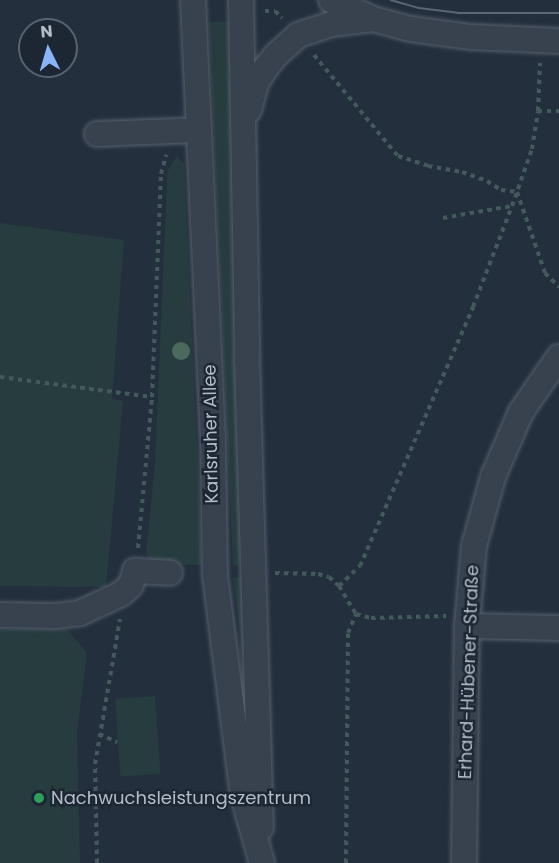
<!DOCTYPE html>
<html>
<head>
<meta charset="utf-8">
<style>
	body { margin:0 }
	#map { position:relative; width:559px; height:863px; overflow:hidden; background:#242f3e; font-family:Poppins,sans-serif }
	div>[style] { position:absolute }
	.green>* { inset:0; background:#263c3f; transform-origin:0 0 }
	.path>* { height:4px; margin-top:-2px; transform-origin:0; background:repeating-linear-gradient(90deg,#44595c 0 4.5px,transparent 0 9px) }
	.roads { filter:drop-shadow(0 0 2px #565f6c) drop-shadow(0 0 2px #565f6c) }
	.minor>* { height:24px; margin:-12px; padding:0 12px; transform-origin:12px; border-radius:12px; background:#38414e }
	.tram>* { height:1.5px; margin:-0.75px; padding:0 0.75px; transform-origin:0.75px; border-radius:0.75px; background:#5a6575 }
	.trees>* { width:18px; height:18px; margin:-9px; border-radius:50%; background:#4b6a5d }
	.dots>* { width:16px; height:16px; translate:-50% -50%; box-sizing:border-box; border:3px solid #1d2633; border-radius:50% }
	span { translate:-50% -50%; white-space:nowrap; text-align:center; line-height:1.15; -webkit-text-stroke:5px #1d2633; paint-order:stroke }
	.street-label { font-size:18px; color:#b4bcc9 }
	.poi-label { font-size:18px; color:#b4bcc9 }
	.left { translate:0 -50%; text-align:left }
	.north { position:absolute; left:18px; top:18px; width:60px; height:60px; box-sizing:border-box; background:#1d2633; border:2px solid #59626f; border-radius:50%; rotate:355deg; font-size:16px; font-weight:700; line-height:24px; text-align:center; color:#b4bcc9 }
	.north::after { content:''; display:block; margin:auto; width:21px; height:27px; background:#8ab4f8; clip-path:polygon(50% 0,100% 100%,50% 72%,0 100%) }
</style>
</head>
<body>
<div id="map">
	<div class="green">
		<div style="clip-path:polygon(233px 21px,243px 565px,233px 566px,209px 22px)"></div>
		<div style="clip-path:polygon(177px 156px,184px 164px,202px 565px,155px 565px,146px 555px,155px 464px,167px 179px,168px 170px)"></div>
		<div style="clip-path:polygon(0 223px,124px 240px,112px 399px,123px 401px,106px 587px,0 586px)"></div>
		<div style="clip-path:polygon(244px 577px,248px 655px,243px 656px,233px 578px)"></div>
		<div style="clip-path:polygon(0 629px,67px 629px,87px 653px,77px 733px,80px 863px,0 863px)"></div>
		<div style="left:155px;top:696px;width:78px;height:40px;rotate:86deg"></div>
	</div>
	<div class="path">
		<div style="left:265px;top:11px;width:10px"></div>
		<div style="left:275px;top:11px;width:10px;rotate:45deg"></div>
		<div style="left:314px;top:55px;width:131px;rotate:50.3deg"></div>
		<div style="left:398px;top:156px;width:32px;rotate:18deg"></div>
		<div style="left:428px;top:166px;width:35px;rotate:10deg"></div>
		<div style="left:462px;top:172px;width:27px;rotate:20deg"></div>
		<div style="left:487px;top:181px;width:17px;rotate:33deg"></div>
		<div style="left:501px;top:190px;width:16px;rotate:7deg"></div>
		<div style="left:517px;top:192px;width:86px;rotate:70.9deg"></div>
		<div style="left:545px;top:273px;width:20px;rotate:45deg"></div>
		<div style="left:538px;top:111px;width:21px"></div>
		<div style="left:443px;top:218px;width:70px;rotate:-9.9deg"></div>
		<div style="left:0;top:377px;width:153px;rotate:7.5deg"></div>
		<div style="left:138px;top:548px;width:152px;rotate:-84.7deg"></div>
		<div style="left:152px;top:397px;width:223px;rotate:-87.7deg"></div>
		<div style="left:161px;top:174px;width:20px;rotate:-75deg"></div>
		<div style="left:275px;top:573px;width:43px;rotate:1.3deg"></div>
		<div style="left:318px;top:574px;width:11px;rotate:15deg"></div>
		<div style="left:329px;top:577px;width:13px;rotate:42deg"></div>
		<div style="left:339px;top:586px;width:33px;rotate:59deg"></div>
		<div style="left:356px;top:614px;width:16px;rotate:15deg"></div>
		<div style="left:371px;top:618px;width:75px;rotate:-1.5deg"></div>
		<div style="left:339px;top:586px;width:29px;rotate:-44deg"></div>
		<div style="left:360px;top:566px;width:283px;rotate:-66.4deg"></div>
		<div style="left:473px;top:307px;width:108px;rotate:-68.9deg"></div>
		<div style="left:512px;top:206px;width:60px;rotate:-70.7deg"></div>
		<div style="left:532px;top:149px;width:38px;rotate:-81deg"></div>
		<div style="left:538px;top:111px;width:48px;rotate:-87.6deg"></div>
		<div style="left:99px;top:734px;width:20px;rotate:24deg"></div>
		<div style="left:97px;top:863px;width:99px;rotate:-91.2deg"></div>
		<div style="left:95px;top:764px;width:147px;rotate:-80.2deg"></div>
		<div style="left:346px;top:863px;width:230px;rotate:-89.5deg"></div>
		<div style="left:348px;top:633px;width:21px;rotate:-67deg"></div>
	</div>
	<div class="roads">
		<div class="minor">
			<div style="left:193px;top:0;width:435px;rotate:87.4deg"></div>
			<div style="left:213px;top:435px;width:140px;rotate:89.2deg"></div>
			<div style="left:215px;top:575px;width:223px;rotate:82.8deg"></div>
			<div style="left:243px;top:796px;width:70px;rotate:74.2deg"></div>
			<div style="left:241px;top:0;width:359px;rotate:89deg"></div>
			<div style="left:247px;top:359px;width:469px;rotate:88.3deg"></div>
			<div style="left:331px;top:0;width:46px;rotate:24.3deg"></div>
			<div style="left:373px;top:19px;width:39px;rotate:15deg"></div>
			<div style="left:411px;top:29px;width:61px;rotate:7.6deg"></div>
			<div style="left:471px;top:37px;width:88px;rotate:2.6deg"></div>
			<div style="left:249px;top:110px;width:28px;rotate:-75deg"></div>
			<div style="left:256px;top:83px;width:17px;rotate:-57deg"></div>
			<div style="left:265px;top:69px;width:16px;rotate:-52deg"></div>
			<div style="left:275px;top:56px;width:31px;rotate:-42deg"></div>
			<div style="left:298px;top:35px;width:35px;rotate:-18deg"></div>
			<div style="left:331px;top:24px;width:42px;rotate:-6.8deg"></div>
			<div style="left:97px;top:134px;width:102px;rotate:-2.2deg"></div>
			<div style="left:0;top:615px;width:56px;rotate:1deg"></div>
			<div style="left:56px;top:616px;width:24px;rotate:-7deg"></div>
			<div style="left:80px;top:613px;width:45px;rotate:-24.9deg"></div>
			<div style="left:121px;top:594px;width:13px;rotate:-42deg"></div>
			<div style="left:131px;top:585px;width:15px;rotate:-74deg"></div>
			<div style="left:135px;top:571px;width:35px;rotate:3deg"></div>
			<div style="left:467px;top:626px;width:92px;rotate:1.2deg"></div>
			<div style="left:464px;top:863px;width:237px;rotate:-89.3deg"></div>
			<div style="left:467px;top:626px;width:80px;rotate:-85deg"></div>
			<div style="left:474px;top:546px;width:72px;rotate:-74.6deg"></div>
			<div style="left:493px;top:477px;width:71px;rotate:-66.7deg"></div>
			<div style="left:521px;top:412px;width:67px;rotate:-55.4deg"></div>
		</div>
	</div>
	<div class="tram">
		<div style="left:391px;top:0;width:29px;rotate:16deg"></div>
		<div style="left:419px;top:8px;width:39px;rotate:7deg"></div>
		<div style="left:458px;top:13px;width:101px"></div>
	</div>
	<div class="trees">
		<div style="left:181px;top:351px"></div>
	</div>
	<div class="dots">
		<div style="left:39px;top:798px;background:#2e9e5b"></div>
	</div>
	<div class="street-label">
		<span style="left:211px;top:434px;rotate:-91deg">Karlsruher Allee</span>
		<span style="left:469px;top:672px;rotate:-88deg">Erhard-Hübener-Straße</span>
	</div>
	<div class="poi-label">
		<span class="left" style="left:51px;top:798px">Nachwuchsleistungszentrum</span>
	</div>
	<div class="north">N</div>
</div>
</body>
</html>
